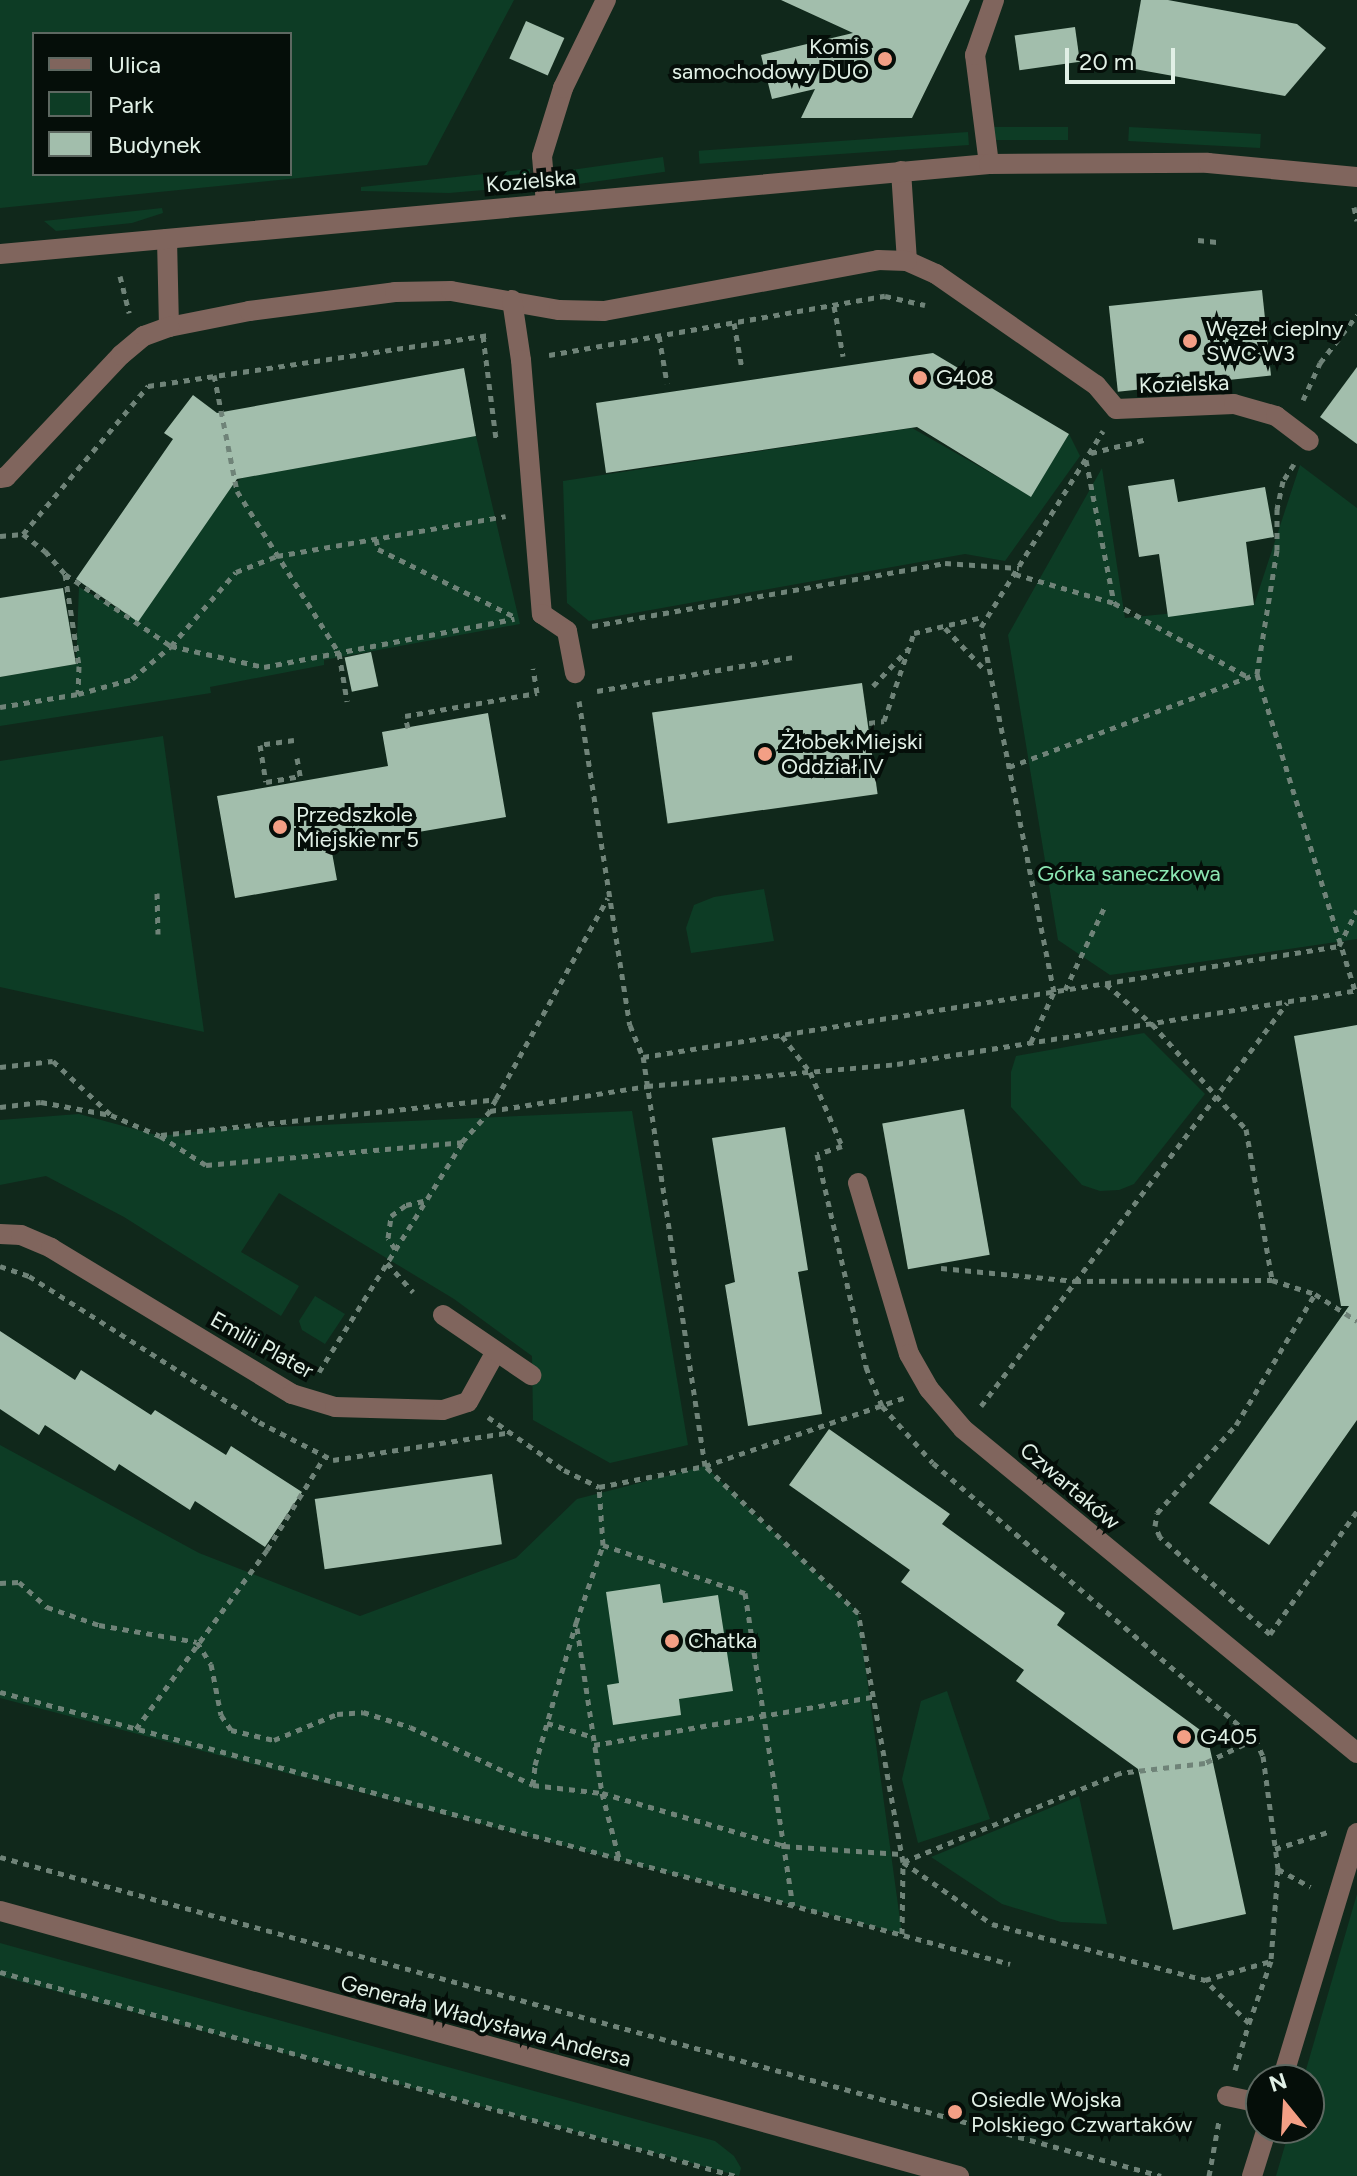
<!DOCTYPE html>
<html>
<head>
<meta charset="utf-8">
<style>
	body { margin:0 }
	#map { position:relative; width:1357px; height:2176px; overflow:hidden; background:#10281b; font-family:Figtree,sans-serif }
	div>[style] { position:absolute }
	.green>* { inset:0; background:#0d3c25; transform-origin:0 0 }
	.building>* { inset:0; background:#a2beac; transform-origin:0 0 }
	.path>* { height:5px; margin-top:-2.5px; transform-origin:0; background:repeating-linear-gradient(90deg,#6f8378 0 6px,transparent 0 12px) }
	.service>* { height:20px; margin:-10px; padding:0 10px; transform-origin:10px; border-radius:10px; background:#80655d }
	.minor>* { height:20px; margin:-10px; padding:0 10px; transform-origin:10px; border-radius:10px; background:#80655d }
	.tertiary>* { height:20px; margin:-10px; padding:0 10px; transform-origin:10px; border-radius:10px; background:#80655d }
	.dots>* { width:22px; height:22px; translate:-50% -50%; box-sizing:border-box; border:4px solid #050e09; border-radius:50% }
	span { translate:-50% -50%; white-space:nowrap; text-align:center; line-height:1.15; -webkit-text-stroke:8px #050e09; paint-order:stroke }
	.poi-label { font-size:22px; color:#e1f0e6 }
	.right { translate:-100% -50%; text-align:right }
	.left { translate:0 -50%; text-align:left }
	.street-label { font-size:22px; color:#e1f0e6 }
	.park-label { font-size:22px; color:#8ce7b3 }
	.legend { position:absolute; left:32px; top:32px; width:260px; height:144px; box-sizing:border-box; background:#050e09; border:2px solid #5d6861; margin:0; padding:10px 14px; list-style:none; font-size:24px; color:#e1f0e6 }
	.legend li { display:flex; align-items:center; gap:16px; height:40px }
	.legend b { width:40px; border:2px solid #5d6861 }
	.north { position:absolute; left:1245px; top:2064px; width:80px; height:80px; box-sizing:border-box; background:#050e09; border:2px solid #5d6861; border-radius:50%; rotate:342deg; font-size:22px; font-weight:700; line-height:32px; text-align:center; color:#e1f0e6 }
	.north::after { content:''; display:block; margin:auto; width:28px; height:36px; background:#f39f85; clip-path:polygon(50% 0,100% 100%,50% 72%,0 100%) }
	.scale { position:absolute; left:1065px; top:48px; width:110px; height:36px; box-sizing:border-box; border:4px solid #e1f0e6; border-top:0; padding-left:10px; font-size:24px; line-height:28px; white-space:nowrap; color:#e1f0e6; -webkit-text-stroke:6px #050e09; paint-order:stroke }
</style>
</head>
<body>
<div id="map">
	<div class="green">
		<div style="clip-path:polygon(evenodd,0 0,514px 0,427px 165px,0 208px,0 0,34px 34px,290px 34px,290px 174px,34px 174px,34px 34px)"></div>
		<div style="left:1068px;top:127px;width:13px;height:75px;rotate:90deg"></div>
		<div style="left:1129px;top:127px;width:132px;height:14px;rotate:3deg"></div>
		<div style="left:968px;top:132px;width:13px;height:270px;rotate:86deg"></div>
		<div style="left:663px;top:157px;width:15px;height:109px;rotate:82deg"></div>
		<div style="clip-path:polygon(530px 169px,530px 186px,449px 193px,361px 191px,361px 187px)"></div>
		<div style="clip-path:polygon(162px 208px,163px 213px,132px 223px,56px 231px,44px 221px)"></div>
		<div style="clip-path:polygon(912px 428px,1031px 496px,1069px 434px,1080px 456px,1005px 561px,965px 554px,589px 621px,567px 603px,563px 481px)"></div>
		<div style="clip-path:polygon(476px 436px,520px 624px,324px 660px,324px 665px,210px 687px,211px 693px,0 726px,0 677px,76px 664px,79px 587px,138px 621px,232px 486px,242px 478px)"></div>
		<div style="clip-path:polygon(1300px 465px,1357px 508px,1357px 939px,1110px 975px,1058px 940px,1008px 635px,1102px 468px,1125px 618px,1254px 605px)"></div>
		<div style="clip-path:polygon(163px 736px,204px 1032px,0 987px,0 761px)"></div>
		<div style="clip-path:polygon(764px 889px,774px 941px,691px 953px,686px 928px,694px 905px,714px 897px)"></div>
		<div style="clip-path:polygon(1144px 1033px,1205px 1094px,1134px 1184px,1119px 1190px,1100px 1191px,1082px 1185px,1011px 1107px,1011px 1072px,1016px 1056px)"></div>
		<div style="clip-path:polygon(632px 1111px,688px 1445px,610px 1463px,533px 1420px,532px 1356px,454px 1299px,279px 1193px,241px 1252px,299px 1286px,281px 1316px,124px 1217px,46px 1176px,0 1185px,0 1120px,79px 1114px,160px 1136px,210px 1130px)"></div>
		<div style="clip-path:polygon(315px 1296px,345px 1314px,325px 1344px,302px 1330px,299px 1321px)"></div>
		<div style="clip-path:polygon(0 1445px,199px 1553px,360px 1616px,516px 1558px,577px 1499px,705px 1466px,858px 1613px,902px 1934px,0 1698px)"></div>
		<div style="clip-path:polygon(947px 1691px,990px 1819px,918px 1843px,902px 1779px,921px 1701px)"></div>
		<div style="clip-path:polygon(1079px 1796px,1107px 1924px,1061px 1922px,1002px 1904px,931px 1857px)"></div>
		<div style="clip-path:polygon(1357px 1894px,1357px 2176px,1276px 2176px,1290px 2128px,1309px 2128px,1309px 2080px,1303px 2080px)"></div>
		<div style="clip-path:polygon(0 1943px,715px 2141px,734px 2156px,741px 2168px,739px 2176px,0 1976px)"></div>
	</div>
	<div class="building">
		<div style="clip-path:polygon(781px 0,970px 0,912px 118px,801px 118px,815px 89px,772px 99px,761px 55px,853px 33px)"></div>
		<div style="clip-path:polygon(1141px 0,1168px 0,1297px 24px,1326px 48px,1285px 96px,1129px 68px)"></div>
		<div style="left:526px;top:21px;width:42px;height:41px;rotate:24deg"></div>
		<div style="left:1075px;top:27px;width:35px;height:61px;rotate:82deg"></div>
		<div style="left:1262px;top:290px;width:86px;height:154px;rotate:84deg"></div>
		<div style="clip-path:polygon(933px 353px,1069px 434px,1031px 497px,917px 427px,606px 473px,596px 403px)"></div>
		<div style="clip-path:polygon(1357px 367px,1357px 444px,1320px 417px)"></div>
		<div style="clip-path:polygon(464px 368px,476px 436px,237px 479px,138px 622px,76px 579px,173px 439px,164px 433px,193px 395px,217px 413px)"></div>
		<div style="clip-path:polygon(1174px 479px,1178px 502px,1265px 487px,1274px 537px,1246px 542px,1254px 605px,1168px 617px,1159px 554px,1139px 557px,1128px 486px)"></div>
		<div style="clip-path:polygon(63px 588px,76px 664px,0 677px,0 598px)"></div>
		<div style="left:371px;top:652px;width:35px;height:27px;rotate:78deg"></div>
		<div style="left:862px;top:683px;width:112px;height:212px;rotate:82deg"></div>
		<div style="clip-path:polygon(488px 713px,506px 817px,331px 847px,337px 880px,235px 898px,217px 796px,388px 766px,382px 732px)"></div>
		<div style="clip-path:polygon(1357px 1025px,1357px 1420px,1269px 1545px,1209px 1503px,1349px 1306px,1341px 1306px,1294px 1036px)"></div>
		<div style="left:964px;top:1109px;width:148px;height:83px;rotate:80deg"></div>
		<div style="clip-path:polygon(785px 1127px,808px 1270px,798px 1272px,822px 1414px,748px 1426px,725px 1285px,735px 1282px,712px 1138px)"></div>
		<div style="clip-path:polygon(0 1331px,75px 1380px,81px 1370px,151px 1415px,155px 1410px,226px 1455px,231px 1446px,302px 1492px,265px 1547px,195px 1501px,190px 1510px,119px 1464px,115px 1471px,45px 1425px,39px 1435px,0 1409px)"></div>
		<div style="clip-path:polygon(829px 1429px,950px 1514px,942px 1524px,1065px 1613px,1057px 1625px,1207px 1735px,1246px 1914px,1173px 1930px,1138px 1769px,1016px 1681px,1024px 1670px,901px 1582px,910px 1570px,789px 1485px)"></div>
		<div style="left:492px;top:1474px;width:71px;height:179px;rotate:82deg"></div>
		<div style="clip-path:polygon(660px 1584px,663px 1603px,718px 1595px,733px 1691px,679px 1699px,681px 1715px,613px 1725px,607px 1685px,619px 1683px,606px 1592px)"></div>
	</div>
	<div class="path">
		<div style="left:1354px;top:207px;width:14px;rotate:78deg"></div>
		<div style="left:1198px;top:240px;width:19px;rotate:6deg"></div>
		<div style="left:120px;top:276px;width:38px;rotate:76deg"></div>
		<div style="left:834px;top:306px;width:51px;rotate:79.8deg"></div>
		<div style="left:734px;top:323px;width:47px;rotate:80.1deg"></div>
		<div style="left:483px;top:336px;width:104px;rotate:82.8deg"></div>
		<div style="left:659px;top:336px;width:48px;rotate:80.3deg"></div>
		<div style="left:549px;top:355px;width:341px;rotate:-10deg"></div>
		<div style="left:885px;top:296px;width:41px;rotate:12.7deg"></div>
		<div style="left:214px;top:375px;width:118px;rotate:78.8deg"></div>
		<div style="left:237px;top:491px;width:191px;rotate:57.8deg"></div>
		<div style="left:339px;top:653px;width:49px;rotate:80.5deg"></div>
		<div style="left:1303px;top:400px;width:41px;rotate:-65.3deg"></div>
		<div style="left:1320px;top:363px;width:61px;rotate:-52.4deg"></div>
		<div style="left:1091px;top:453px;width:58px;rotate:-14deg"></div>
		<div style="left:1086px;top:460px;width:146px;rotate:78.9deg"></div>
		<div style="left:1114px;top:603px;width:153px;rotate:28.9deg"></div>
		<div style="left:1294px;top:464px;width:20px;rotate:123deg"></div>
		<div style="left:1283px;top:481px;width:29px;rotate:102deg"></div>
		<div style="left:1277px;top:509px;width:41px;rotate:90deg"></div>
		<div style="left:1277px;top:550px;width:126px;rotate:99.2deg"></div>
		<div style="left:1257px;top:674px;width:331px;rotate:72.8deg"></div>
		<div style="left:23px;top:534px;width:194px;rotate:-49.8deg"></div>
		<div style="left:148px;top:386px;width:345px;rotate:-8.5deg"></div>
		<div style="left:0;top:536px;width:23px;rotate:-5deg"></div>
		<div style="left:23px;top:534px;width:28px;rotate:38deg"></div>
		<div style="left:45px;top:551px;width:30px;rotate:49deg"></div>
		<div style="left:65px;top:574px;width:93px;rotate:81.3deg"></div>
		<div style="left:79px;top:666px;width:28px;rotate:92deg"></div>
		<div style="left:376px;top:539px;width:10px;rotate:79deg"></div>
		<div style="left:378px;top:549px;width:153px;rotate:26.4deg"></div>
		<div style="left:65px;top:574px;width:128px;rotate:34.2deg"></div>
		<div style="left:171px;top:646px;width:98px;rotate:-48.7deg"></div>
		<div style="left:236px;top:572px;width:44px;rotate:-21.3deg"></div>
		<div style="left:277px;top:556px;width:232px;rotate:-9.9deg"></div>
		<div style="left:1015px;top:574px;width:103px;rotate:16.3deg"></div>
		<div style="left:592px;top:626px;width:359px;rotate:-10.1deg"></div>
		<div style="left:945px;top:563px;width:74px;rotate:3.9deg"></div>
		<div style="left:945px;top:628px;width:59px;rotate:46.4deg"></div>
		<div style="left:873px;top:686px;width:50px;rotate:-46.6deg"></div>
		<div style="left:597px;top:691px;width:199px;rotate:-9.8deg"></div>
		<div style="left:579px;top:701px;width:328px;rotate:81.1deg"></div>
		<div style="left:630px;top:1025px;width:35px;rotate:68deg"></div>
		<div style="left:0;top:707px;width:79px;rotate:-9.5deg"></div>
		<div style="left:78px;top:694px;width:56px;rotate:-15.5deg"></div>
		<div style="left:132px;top:679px;width:51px;rotate:-40.2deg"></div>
		<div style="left:171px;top:646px;width:95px;rotate:12.7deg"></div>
		<div style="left:264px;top:667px;width:255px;rotate:-10.9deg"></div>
		<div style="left:869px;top:723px;width:15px;rotate:-8deg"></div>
		<div style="left:884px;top:721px;width:93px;rotate:-71.2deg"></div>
		<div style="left:914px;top:633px;width:71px;rotate:-13.1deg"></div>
		<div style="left:408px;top:728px;width:12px;rotate:-104deg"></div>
		<div style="left:405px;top:716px;width:134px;rotate:-9.9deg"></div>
		<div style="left:537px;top:693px;width:25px;rotate:-99deg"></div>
		<div style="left:294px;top:740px;width:34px;rotate:172deg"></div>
		<div style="left:260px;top:745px;width:37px;rotate:81deg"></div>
		<div style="left:266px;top:782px;width:35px;rotate:-10deg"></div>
		<div style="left:297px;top:758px;width:23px;rotate:80deg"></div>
		<div style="left:1009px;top:767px;width:265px;rotate:-20.6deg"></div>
		<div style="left:157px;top:893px;width:41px;rotate:88.6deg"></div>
		<div style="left:1106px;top:984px;width:61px;rotate:41deg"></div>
		<div style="left:1152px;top:1024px;width:141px;rotate:48.2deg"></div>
		<div style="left:1246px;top:1129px;width:153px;rotate:80.2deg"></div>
		<div style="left:1065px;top:990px;width:95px;rotate:-64.5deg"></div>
		<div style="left:782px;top:1036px;width:46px;rotate:52.1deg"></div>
		<div style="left:810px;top:1072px;width:81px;rotate:66.6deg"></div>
		<div style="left:842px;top:1146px;width:26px;rotate:162deg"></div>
		<div style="left:817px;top:1154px;width:219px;rotate:77deg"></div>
		<div style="left:866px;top:1367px;width:42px;rotate:67.7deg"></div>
		<div style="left:882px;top:1406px;width:76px;rotate:48.2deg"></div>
		<div style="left:933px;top:1463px;width:424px;rotate:40.6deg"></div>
		<div style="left:1255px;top:1739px;width:55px;rotate:154.4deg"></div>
		<div style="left:1205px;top:1763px;width:86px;rotate:173.3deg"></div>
		<div style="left:1120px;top:1773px;width:235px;rotate:157.7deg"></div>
		<div style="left:903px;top:1862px;width:253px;rotate:-100.2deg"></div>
		<div style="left:858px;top:1613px;width:212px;rotate:-136.1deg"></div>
		<div style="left:705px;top:1466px;width:414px;rotate:-98.6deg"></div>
		<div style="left:643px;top:1057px;width:705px;rotate:-9.06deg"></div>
		<div style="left:1339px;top:946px;width:40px;rotate:-63.4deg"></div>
		<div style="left:1031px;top:1042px;width:55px;rotate:-65.3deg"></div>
		<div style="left:1054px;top:992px;width:372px;rotate:-101.3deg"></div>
		<div style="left:981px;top:627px;width:231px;rotate:-58.1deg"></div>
		<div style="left:0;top:1067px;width:53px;rotate:-6.5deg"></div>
		<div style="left:53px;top:1061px;width:78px;rotate:42.9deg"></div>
		<div style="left:496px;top:1099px;width:230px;rotate:-60.9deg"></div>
		<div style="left:0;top:1107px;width:41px;rotate:-7deg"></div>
		<div style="left:41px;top:1102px;width:71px;rotate:10.5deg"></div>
		<div style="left:111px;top:1115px;width:53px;rotate:23.2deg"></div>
		<div style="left:160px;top:1136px;width:54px;rotate:32.2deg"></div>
		<div style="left:206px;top:1165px;width:257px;rotate:-5.1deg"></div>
		<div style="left:462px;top:1142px;width:42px;rotate:-47.9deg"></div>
		<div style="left:490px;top:1111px;width:159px;rotate:-9deg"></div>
		<div style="left:647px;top:1086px;width:251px;rotate:-5deg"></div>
		<div style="left:897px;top:1064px;width:466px;rotate:-9.1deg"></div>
		<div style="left:161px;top:1135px;width:337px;rotate:-6.1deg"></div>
		<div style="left:496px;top:1099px;width:13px;rotate:119deg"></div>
		<div style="left:395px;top:1249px;width:13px;rotate:-122deg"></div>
		<div style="left:388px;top:1238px;width:22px;rotate:-82deg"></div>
		<div style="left:391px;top:1216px;width:19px;rotate:-36deg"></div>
		<div style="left:406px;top:1205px;width:18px;rotate:-13deg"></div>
		<div style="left:387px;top:1263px;width:39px;rotate:48deg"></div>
		<div style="left:0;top:1266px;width:31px;rotate:19deg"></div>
		<div style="left:29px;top:1276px;width:272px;rotate:32.4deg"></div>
		<div style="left:259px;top:1422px;width:83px;rotate:27.2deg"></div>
		<div style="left:333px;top:1460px;width:180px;rotate:-8.9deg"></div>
		<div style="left:941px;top:1268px;width:135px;rotate:5.5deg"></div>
		<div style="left:1075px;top:1281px;width:197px;rotate:-0.3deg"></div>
		<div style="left:1272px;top:1280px;width:45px;rotate:18deg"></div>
		<div style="left:319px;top:1372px;width:270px;rotate:-58deg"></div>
		<div style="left:981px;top:1406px;width:506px;rotate:-52.79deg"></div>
		<div style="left:488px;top:1417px;width:93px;rotate:34.9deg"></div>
		<div style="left:564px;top:1470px;width:39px;rotate:26deg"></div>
		<div style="left:599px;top:1487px;width:108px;rotate:-11.2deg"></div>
		<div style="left:705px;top:1466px;width:210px;rotate:-18.9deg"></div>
		<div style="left:603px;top:1545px;width:150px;rotate:18.7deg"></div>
		<div style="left:745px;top:1593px;width:316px;rotate:81.3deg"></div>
		<div style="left:0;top:1583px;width:19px;rotate:-3deg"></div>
		<div style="left:19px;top:1582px;width:38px;rotate:42deg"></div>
		<div style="left:47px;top:1607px;width:55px;rotate:19.1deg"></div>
		<div style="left:99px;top:1625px;width:99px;rotate:9.8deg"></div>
		<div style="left:197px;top:1642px;width:26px;rotate:58deg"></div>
		<div style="left:211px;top:1664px;width:52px;rotate:78.9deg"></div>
		<div style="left:221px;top:1715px;width:18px;rotate:56deg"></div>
		<div style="left:231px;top:1730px;width:44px;rotate:13.1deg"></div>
		<div style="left:274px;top:1740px;width:68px;rotate:-22.4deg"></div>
		<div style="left:337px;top:1714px;width:26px;rotate:-4deg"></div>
		<div style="left:363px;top:1712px;width:49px;rotate:17.7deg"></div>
		<div style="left:410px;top:1727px;width:136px;rotate:25.2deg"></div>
		<div style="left:533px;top:1785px;width:20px;rotate:-84deg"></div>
		<div style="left:535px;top:1765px;width:148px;rotate:-73.9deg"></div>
		<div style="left:576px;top:1623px;width:83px;rotate:-70.9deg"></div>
		<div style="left:603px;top:1545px;width:58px;rotate:-93.9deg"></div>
		<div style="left:577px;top:1628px;width:167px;rotate:81.4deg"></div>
		<div style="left:602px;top:1793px;width:67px;rotate:75.3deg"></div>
		<div style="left:1270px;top:1634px;width:147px;rotate:-138.6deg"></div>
		<div style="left:1160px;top:1537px;width:12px;rotate:-114deg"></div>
		<div style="left:1155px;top:1526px;width:13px;rotate:-81deg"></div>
		<div style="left:1157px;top:1513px;width:118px;rotate:-48.1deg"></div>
		<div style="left:1236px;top:1425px;width:153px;rotate:-58.9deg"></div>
		<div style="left:1315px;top:1294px;width:50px;rotate:32.7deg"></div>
		<div style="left:1270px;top:1634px;width:151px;rotate:-54.7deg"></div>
		<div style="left:0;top:1692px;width:1046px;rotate:15.07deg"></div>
		<div style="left:547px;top:1723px;width:48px;rotate:16.9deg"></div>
		<div style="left:136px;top:1729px;width:222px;rotate:-53.8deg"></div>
		<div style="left:267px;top:1550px;width:110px;rotate:-58.3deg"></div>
		<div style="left:1255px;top:1739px;width:19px;rotate:65deg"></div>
		<div style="left:1263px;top:1756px;width:114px;rotate:82.4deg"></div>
		<div style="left:1278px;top:1869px;width:92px;rotate:94.4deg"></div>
		<div style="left:594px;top:1745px;width:283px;rotate:-9.8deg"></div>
		<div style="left:533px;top:1785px;width:69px;rotate:6.6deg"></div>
		<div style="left:602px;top:1793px;width:190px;rotate:16.2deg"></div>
		<div style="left:784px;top:1846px;width:117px;rotate:3.9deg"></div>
		<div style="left:1275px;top:1849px;width:56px;rotate:-17.8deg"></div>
		<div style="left:0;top:1857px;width:1204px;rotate:15.36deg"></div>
		<div style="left:1278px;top:1869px;width:37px;rotate:29deg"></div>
		<div style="left:902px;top:1934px;width:72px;rotate:-89.2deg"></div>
		<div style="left:903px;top:1862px;width:108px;rotate:34.9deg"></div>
		<div style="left:992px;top:1924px;width:220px;rotate:14.7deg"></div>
		<div style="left:0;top:1972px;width:763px;rotate:15.51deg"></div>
		<div style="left:1235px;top:2070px;width:49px;rotate:-73.4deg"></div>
		<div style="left:1249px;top:2023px;width:62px;rotate:-135.7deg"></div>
		<div style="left:1205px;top:1980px;width:69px;rotate:-16.1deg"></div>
		<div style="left:1271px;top:1961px;width:66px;rotate:109.5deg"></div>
		<div style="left:1209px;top:2176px;width:56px;rotate:-79.7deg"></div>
	</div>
	<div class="service">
		<div style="left:989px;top:164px;width:110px;rotate:-97.3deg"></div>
		<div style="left:975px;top:55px;width:58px;rotate:-70.9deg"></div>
		<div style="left:546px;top:204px;width:48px;rotate:-94.8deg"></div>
		<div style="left:542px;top:156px;width:71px;rotate:-72.8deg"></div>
		<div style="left:563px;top:88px;width:98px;rotate:-64deg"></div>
	</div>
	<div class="minor">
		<div style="left:901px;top:171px;width:90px;rotate:86.2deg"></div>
		<div style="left:907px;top:261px;width:32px;rotate:24deg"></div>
		<div style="left:936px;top:274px;width:195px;rotate:34.8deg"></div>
		<div style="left:1096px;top:385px;width:31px;rotate:50deg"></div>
		<div style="left:1116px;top:409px;width:118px;rotate:-2.4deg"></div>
		<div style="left:1234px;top:404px;width:44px;rotate:15.9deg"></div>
		<div style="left:1276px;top:416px;width:41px;rotate:37.1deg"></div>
		<div style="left:167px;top:239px;width:88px;rotate:88.7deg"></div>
		<div style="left:169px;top:327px;width:82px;rotate:-11.3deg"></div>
		<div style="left:249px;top:311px;width:147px;rotate:-7.4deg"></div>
		<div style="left:395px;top:292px;width:56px;rotate:-1deg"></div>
		<div style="left:451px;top:291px;width:110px;rotate:10deg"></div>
		<div style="left:559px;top:310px;width:45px;rotate:1.3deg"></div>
		<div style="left:604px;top:311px;width:279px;rotate:-10.5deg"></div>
		<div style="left:878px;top:260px;width:29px;rotate:2deg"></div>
		<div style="left:512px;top:300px;width:61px;rotate:81.5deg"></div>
		<div style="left:521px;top:360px;width:255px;rotate:85.3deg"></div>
		<div style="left:542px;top:614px;width:30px;rotate:34deg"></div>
		<div style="left:567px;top:631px;width:43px;rotate:79.2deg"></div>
		<div style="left:0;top:478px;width:6px;rotate:-9deg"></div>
		<div style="left:6px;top:477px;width:168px;rotate:-46.7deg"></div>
		<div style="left:121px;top:355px;width:30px;rotate:-40deg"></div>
		<div style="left:144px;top:336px;width:27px;rotate:-20deg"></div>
		<div style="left:858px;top:1183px;width:178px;rotate:73.4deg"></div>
		<div style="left:909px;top:1354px;width:40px;rotate:60.3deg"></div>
		<div style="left:929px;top:1389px;width:52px;rotate:49.6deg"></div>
		<div style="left:963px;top:1429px;width:510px;rotate:39.43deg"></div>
		<div style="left:0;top:1234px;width:21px;rotate:3deg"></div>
		<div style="left:21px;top:1235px;width:33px;rotate:23deg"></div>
		<div style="left:51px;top:1248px;width:282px;rotate:31.2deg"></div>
		<div style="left:292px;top:1394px;width:45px;rotate:16.8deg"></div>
		<div style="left:335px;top:1407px;width:108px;rotate:1.6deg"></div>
		<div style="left:443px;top:1410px;width:26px;rotate:-18deg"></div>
		<div style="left:468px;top:1402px;width:56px;rotate:-61.1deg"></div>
		<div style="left:443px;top:1315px;width:107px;rotate:34.3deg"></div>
		<div style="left:1282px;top:2080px;width:258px;rotate:-73.1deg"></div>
		<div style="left:1227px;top:2096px;width:35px;rotate:12deg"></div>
		<div style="left:1252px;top:2176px;width:50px;rotate:-72.6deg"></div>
	</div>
	<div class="tertiary">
		<div style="left:0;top:254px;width:993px;rotate:-5.2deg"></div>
		<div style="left:989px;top:164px;width:219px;rotate:-0.3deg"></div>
		<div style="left:1208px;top:163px;width:150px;rotate:5.4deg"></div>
		<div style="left:0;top:1911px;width:995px;rotate:15.45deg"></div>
	</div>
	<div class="dots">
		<div style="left:885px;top:59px;background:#f39f85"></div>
		<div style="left:1190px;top:341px;background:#f39f85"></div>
		<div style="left:920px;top:378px;background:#f39f85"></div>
		<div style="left:765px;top:754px;background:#f39f85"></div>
		<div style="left:280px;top:827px;background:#f39f85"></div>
		<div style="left:672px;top:1641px;background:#f39f85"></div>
		<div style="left:1184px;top:1737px;background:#f39f85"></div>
		<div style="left:955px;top:2112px;background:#f39f85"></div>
	</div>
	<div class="poi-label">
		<span class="right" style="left:869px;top:59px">Komis<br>samochodowy DUO</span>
		<span class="left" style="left:1206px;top:341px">Węzeł cieplny<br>SWC W3</span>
		<span class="left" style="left:936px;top:378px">G408</span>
		<span class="left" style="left:781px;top:754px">Żłobek Miejski<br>Oddział IV</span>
		<span class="left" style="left:296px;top:827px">Przedszkole<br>Miejskie nr 5</span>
		<span class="left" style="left:688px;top:1641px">Chatka</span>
		<span class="left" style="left:1200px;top:1737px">G405</span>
		<span class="left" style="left:971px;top:2112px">Osiedle Wojska<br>Polskiego Czwartaków</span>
	</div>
	<div class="street-label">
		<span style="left:531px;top:181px;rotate:-5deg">Kozielska</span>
		<span style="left:1184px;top:384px;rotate:-2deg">Kozielska</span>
		<span style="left:262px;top:1345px;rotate:29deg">Emilii Plater</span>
		<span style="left:1070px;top:1486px;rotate:40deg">Czwartaków</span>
		<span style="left:486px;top:2021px;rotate:15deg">Generała Władysława Andersa</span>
	</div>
	<div class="park-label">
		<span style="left:1129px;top:874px">Górka saneczkowa</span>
	</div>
	<ul class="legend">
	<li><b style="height:10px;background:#80655d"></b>Ulica</li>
	<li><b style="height:22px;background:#0d3c25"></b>Park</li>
	<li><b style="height:22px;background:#a2beac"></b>Budynek</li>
	</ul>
	<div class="north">N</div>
	<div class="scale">20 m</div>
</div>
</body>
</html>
